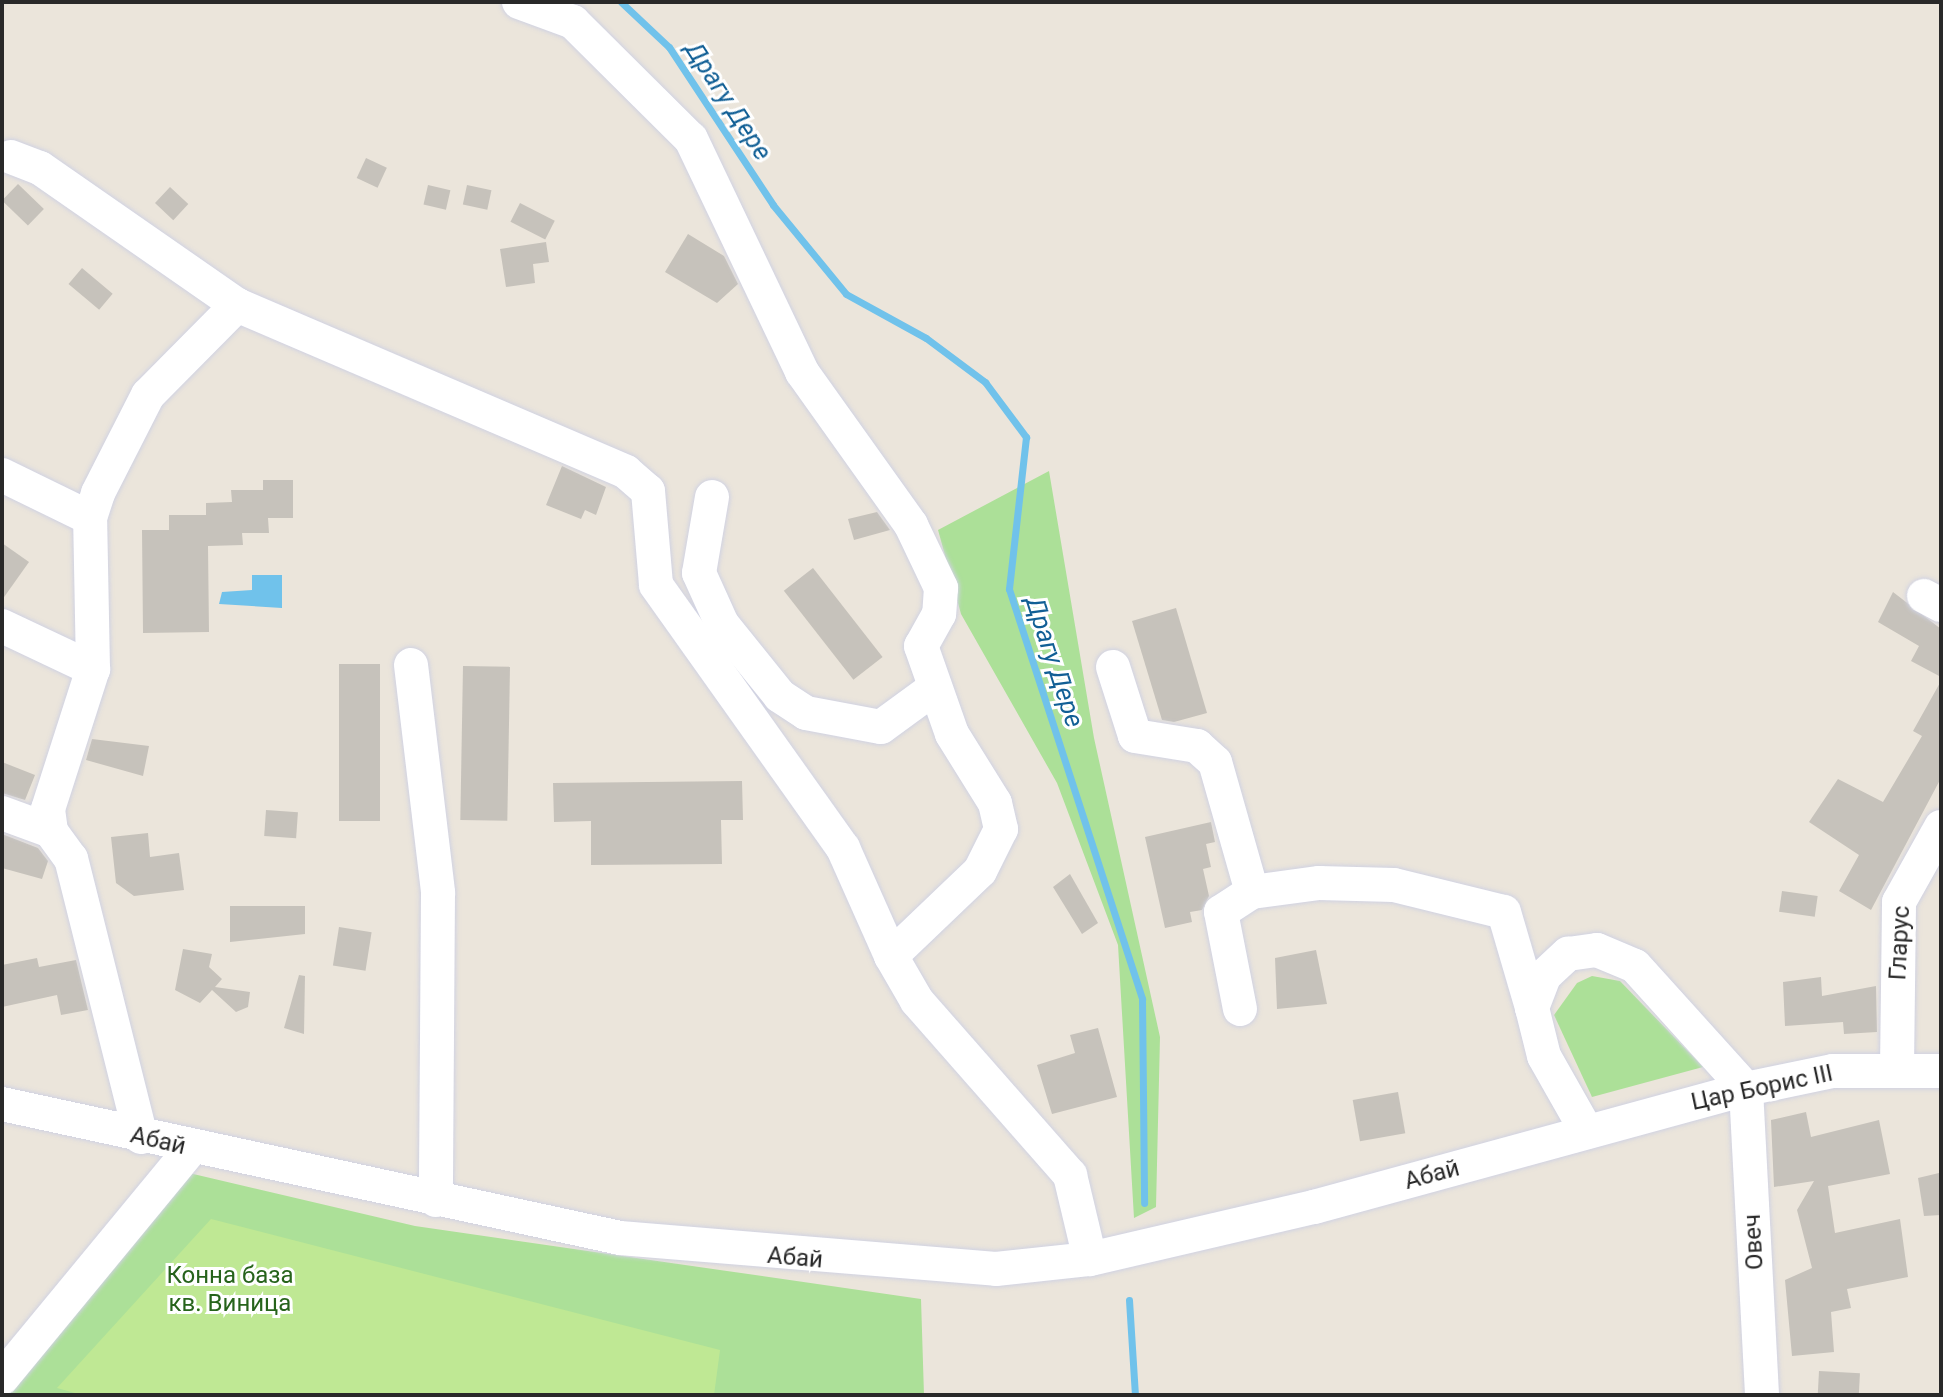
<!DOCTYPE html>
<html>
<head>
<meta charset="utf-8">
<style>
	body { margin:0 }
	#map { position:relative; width:1943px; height:1397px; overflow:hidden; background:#ebe5db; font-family:Roboto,sans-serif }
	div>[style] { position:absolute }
	.green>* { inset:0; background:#ace098 }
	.pitch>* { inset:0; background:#bfe894 }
	.water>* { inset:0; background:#70c2eb }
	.stream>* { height:7px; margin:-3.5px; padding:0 3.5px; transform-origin:3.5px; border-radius:3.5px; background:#70c2eb }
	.building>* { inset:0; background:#c6c2bb; transform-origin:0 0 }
	.roads { filter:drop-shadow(0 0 2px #d0d2e2) drop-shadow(0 0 2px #d0d2e2) }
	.minor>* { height:34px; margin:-17px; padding:0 17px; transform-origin:17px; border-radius:17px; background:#fff }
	span { translate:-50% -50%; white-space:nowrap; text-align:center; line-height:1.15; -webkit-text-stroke:6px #fff; paint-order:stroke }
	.street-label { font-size:24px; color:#292929 }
	.park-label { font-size:24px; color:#26631b }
	.water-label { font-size:26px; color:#115f95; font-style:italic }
	.frame { position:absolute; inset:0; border:4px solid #292929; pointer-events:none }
</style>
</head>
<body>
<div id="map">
	<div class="green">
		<div style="clip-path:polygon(1049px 471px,1094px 738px,1160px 1037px,1156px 1207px,1134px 1218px,1118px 945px,1057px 783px,961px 614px,938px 530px)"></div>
		<div style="clip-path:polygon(1592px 976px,1620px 981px,1703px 1067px,1592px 1097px,1554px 1015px,1577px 983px)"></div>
		<div style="clip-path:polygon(189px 1173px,415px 1226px,921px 1299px,924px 1395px,6px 1395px)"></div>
	</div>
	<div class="pitch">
		<div style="clip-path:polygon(211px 1219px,720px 1350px,714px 1395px,82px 1395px,57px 1388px)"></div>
	</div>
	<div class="water">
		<div style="clip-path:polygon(252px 575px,282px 575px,282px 608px,219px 604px,222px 592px,252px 590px)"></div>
	</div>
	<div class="stream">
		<div style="left:621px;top:2px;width:66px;rotate:43.2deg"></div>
		<div style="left:669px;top:47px;width:189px;rotate:56.6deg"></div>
		<div style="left:773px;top:205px;width:115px;rotate:50.6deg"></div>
		<div style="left:846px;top:294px;width:91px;rotate:28.8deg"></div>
		<div style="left:926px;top:338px;width:74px;rotate:36.7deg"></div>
		<div style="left:985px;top:382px;width:69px;rotate:53.3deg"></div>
		<div style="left:1026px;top:437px;width:153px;rotate:96.4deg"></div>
		<div style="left:1009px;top:589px;width:431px;rotate:72deg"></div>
		<div style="left:1142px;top:999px;width:204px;rotate:89.4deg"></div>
		<div style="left:1129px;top:1300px;width:95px;rotate:86.4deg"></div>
	</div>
	<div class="building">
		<div style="left:366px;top:158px;width:23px;height:22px;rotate:25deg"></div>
		<div style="left:18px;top:184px;width:36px;height:23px;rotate:44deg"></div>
		<div style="left:428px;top:185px;width:23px;height:20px;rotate:13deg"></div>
		<div style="left:467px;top:185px;width:25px;height:20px;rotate:12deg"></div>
		<div style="left:170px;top:187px;width:25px;height:22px;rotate:43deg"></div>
		<div style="left:520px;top:203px;width:39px;height:21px;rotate:27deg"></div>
		<div style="clip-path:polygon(688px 234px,724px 256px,738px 284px,717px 303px,665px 272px)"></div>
		<div style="clip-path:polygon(546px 242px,549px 262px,533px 264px,535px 283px,506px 287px,500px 249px)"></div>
		<div style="left:82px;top:268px;width:40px;height:21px;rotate:40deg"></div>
		<div style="clip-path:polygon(562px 466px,606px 487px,596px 515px,585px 510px,581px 519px,546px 505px)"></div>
		<div style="clip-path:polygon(263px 480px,293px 480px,293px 518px,268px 518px,269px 533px,242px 533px,243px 545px,208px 546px,209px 632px,143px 633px,142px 530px,169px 530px,169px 515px,206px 515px,206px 503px,232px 502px,231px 490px,263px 490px)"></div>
		<div style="clip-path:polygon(877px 512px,890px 530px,854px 540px,848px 519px)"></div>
		<div style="clip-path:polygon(2px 543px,29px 562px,2px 600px)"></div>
		<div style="left:813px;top:568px;width:113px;height:37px;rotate:52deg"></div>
		<div style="clip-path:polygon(1893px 592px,1941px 629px,1941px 677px,1911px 661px,1919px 646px,1878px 622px)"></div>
		<div style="clip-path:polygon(1176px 608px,1207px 713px,1174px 722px,1162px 720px,1132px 621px)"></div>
		<div style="left:339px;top:664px;width:41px;height:157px"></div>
		<div style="left:463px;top:666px;width:47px;height:154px;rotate:1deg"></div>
		<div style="clip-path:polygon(1941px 681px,1941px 778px,1871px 910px,1839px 891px,1859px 855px,1809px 822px,1838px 779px,1883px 802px,1922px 736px,1913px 731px)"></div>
		<div style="clip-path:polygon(92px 739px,149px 746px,143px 776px,86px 760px)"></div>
		<div style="clip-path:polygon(2px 762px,35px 775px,25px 800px,2px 793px)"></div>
		<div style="clip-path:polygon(742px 781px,743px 820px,721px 820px,722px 864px,591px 865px,591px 821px,554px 822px,553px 783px)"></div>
		<div style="left:266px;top:810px;width:32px;height:26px;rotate:4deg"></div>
		<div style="clip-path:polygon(1211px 822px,1215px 842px,1206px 844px,1211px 867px,1203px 869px,1209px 896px,1202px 910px,1190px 912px,1192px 922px,1165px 928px,1145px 837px)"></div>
		<div style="clip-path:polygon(148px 833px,150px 857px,179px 853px,184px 890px,134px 896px,116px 883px,111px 837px)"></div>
		<div style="clip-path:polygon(2px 834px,38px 848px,48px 861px,42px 879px,2px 868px)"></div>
		<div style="clip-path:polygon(1070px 874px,1098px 923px,1082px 934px,1053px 887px)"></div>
		<div style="left:1782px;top:891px;width:36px;height:21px;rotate:8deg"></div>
		<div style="clip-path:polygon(230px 906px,305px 906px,305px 934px,230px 942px)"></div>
		<div style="left:339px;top:927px;width:33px;height:39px;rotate:9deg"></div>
		<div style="clip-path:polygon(183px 949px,212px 954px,209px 967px,222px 979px,215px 987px,250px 992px,248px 1007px,236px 1012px,212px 990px,200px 1003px,175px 990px)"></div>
		<div style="clip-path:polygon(1316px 950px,1327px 1004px,1277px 1009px,1275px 958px)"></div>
		<div style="clip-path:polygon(37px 958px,39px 967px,76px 960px,88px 1010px,61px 1015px,57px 995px,2px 1007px,2px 965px)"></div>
		<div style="clip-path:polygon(299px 975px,305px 976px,304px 1034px,284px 1028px)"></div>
		<div style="clip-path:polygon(1821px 977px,1822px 996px,1876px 986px,1877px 1032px,1844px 1034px,1843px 1022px,1785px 1026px,1783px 982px)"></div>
		<div style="clip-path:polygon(1098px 1028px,1117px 1097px,1052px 1114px,1037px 1065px,1075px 1053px,1070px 1035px)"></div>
		<div style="left:1398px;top:1092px;width:42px;height:46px;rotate:80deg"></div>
		<div style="clip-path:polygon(1806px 1112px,1811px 1137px,1879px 1120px,1890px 1174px,1828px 1186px,1835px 1233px,1900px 1219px,1908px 1277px,1847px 1289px,1851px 1308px,1831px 1312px,1834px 1352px,1792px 1356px,1785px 1280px,1812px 1268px,1797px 1210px,1814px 1181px,1774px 1187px,1771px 1120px)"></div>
		<div style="clip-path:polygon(1939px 1173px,1941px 1215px,1924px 1216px,1918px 1178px)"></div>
		<div style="left:1819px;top:1371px;width:41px;height:24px;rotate:3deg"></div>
	</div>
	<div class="roads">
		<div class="minor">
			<div style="left:519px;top:2px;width:58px;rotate:20.3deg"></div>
			<div style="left:573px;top:22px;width:166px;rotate:44.8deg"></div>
			<div style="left:691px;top:139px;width:258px;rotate:64.5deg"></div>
			<div style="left:802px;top:372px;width:188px;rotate:54.5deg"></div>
			<div style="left:911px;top:525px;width:70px;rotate:64.5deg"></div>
			<div style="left:941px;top:588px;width:26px;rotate:94deg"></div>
			<div style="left:939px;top:614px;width:37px;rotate:119deg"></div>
			<div style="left:921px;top:646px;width:93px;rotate:70.6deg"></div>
			<div style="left:952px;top:734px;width:81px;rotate:58.1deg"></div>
			<div style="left:995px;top:803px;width:27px;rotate:77deg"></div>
			<div style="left:1001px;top:829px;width:47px;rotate:116.6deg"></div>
			<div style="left:980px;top:871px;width:123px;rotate:136.3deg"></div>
			<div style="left:891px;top:956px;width:52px;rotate:60deg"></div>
			<div style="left:917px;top:1001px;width:232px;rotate:48.7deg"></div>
			<div style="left:1070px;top:1175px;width:86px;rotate:76.6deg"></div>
			<div style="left:11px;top:157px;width:31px;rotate:21deg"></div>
			<div style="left:40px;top:168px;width:240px;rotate:34.8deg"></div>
			<div style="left:2px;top:475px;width:98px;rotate:26deg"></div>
			<div style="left:712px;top:497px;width:77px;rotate:99.7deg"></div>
			<div style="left:699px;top:573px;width:56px;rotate:65.7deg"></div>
			<div style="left:722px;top:624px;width:92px;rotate:51.1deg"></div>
			<div style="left:780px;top:696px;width:31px;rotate:33deg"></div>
			<div style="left:806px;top:713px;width:76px;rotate:10.6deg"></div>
			<div style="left:881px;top:727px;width:64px;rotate:-36.2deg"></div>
			<div style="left:1924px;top:596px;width:19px;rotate:28deg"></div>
			<div style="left:2px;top:626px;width:101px;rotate:25.3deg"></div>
			<div style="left:411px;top:665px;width:230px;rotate:83.2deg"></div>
			<div style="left:438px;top:893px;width:307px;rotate:90.4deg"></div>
			<div style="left:1113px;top:667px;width:72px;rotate:72.3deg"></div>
			<div style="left:1135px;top:736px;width:63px;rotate:9.2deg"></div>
			<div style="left:1197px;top:746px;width:24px;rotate:42deg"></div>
			<div style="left:1215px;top:762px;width:135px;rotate:74.1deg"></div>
			<div style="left:2px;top:813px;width:52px;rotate:20.2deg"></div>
			<div style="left:1240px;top:1009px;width:99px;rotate:-101.1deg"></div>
			<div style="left:1221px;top:912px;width:37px;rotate:-33deg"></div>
			<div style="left:1252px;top:892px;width:68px;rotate:-7.7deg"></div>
			<div style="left:1319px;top:883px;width:75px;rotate:1.5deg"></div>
			<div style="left:1394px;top:885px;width:113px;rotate:13.8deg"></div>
			<div style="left:1504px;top:912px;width:100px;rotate:73.7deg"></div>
			<div style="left:1897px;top:1069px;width:167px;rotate:-89.3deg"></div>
			<div style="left:1899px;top:902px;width:86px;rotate:-60.8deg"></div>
			<div style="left:1746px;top:1089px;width:306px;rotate:87deg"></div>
			<div style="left:2px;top:1104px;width:632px;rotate:12.23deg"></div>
			<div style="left:620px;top:1238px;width:377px;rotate:4.7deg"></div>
			<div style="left:996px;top:1269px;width:95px;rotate:-6.1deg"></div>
			<div style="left:1090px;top:1259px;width:230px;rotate:-13.1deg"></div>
			<div style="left:1314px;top:1207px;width:448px;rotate:-15.3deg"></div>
			<div style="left:1746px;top:1089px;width:89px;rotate:-11.7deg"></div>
			<div style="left:1833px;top:1071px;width:108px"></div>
			<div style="left:1587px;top:1132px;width:87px;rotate:-119.5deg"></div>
			<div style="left:1544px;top:1056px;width:49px;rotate:-104deg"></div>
			<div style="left:1532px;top:1008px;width:34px;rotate:-69deg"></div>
			<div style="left:1544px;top:976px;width:33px;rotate:-43deg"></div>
			<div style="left:1568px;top:954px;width:29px;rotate:-8deg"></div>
			<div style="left:1597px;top:950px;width:41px;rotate:22.8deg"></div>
			<div style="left:1635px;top:966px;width:166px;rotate:47.9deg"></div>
			<div style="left:141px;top:1137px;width:287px;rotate:-104.1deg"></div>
			<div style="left:71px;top:859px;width:34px;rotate:-126deg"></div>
			<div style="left:51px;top:831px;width:22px;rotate:-98deg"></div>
			<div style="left:48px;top:809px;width:147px;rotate:-72.2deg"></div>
			<div style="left:93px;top:669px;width:151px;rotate:-91.1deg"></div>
			<div style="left:90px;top:518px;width:26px;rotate:-72deg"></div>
			<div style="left:98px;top:493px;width:110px;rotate:-63deg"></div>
			<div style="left:148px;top:395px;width:127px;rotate:-45.3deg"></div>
			<div style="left:237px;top:305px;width:423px;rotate:23.2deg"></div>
			<div style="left:626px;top:472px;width:29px;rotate:41deg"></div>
			<div style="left:648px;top:491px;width:94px;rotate:85.1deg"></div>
			<div style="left:656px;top:585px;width:323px;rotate:54.6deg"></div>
			<div style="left:843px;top:848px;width:118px;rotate:66deg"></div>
			<div style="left:2px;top:1378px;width:297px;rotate:-50.5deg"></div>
		</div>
	</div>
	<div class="street-label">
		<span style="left:1900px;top:943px;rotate:-87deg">Гларус</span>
		<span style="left:1762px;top:1088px;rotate:-12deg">Цар Борис III</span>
		<span style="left:158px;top:1141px;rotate:13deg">Абай</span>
		<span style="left:1432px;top:1175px;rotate:-15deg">Абай</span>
		<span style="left:1754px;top:1242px;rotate:-93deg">Овеч</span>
		<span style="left:795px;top:1258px;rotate:5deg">Абай</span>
	</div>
	<div class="park-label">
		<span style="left:230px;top:1290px">Конна база<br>кв. Виница</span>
	</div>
	<div class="water-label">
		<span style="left:728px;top:101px;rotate:57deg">Драгу Дере</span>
		<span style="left:1054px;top:662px;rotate:72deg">Драгу Дере</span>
	</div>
	<div class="frame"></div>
</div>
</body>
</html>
